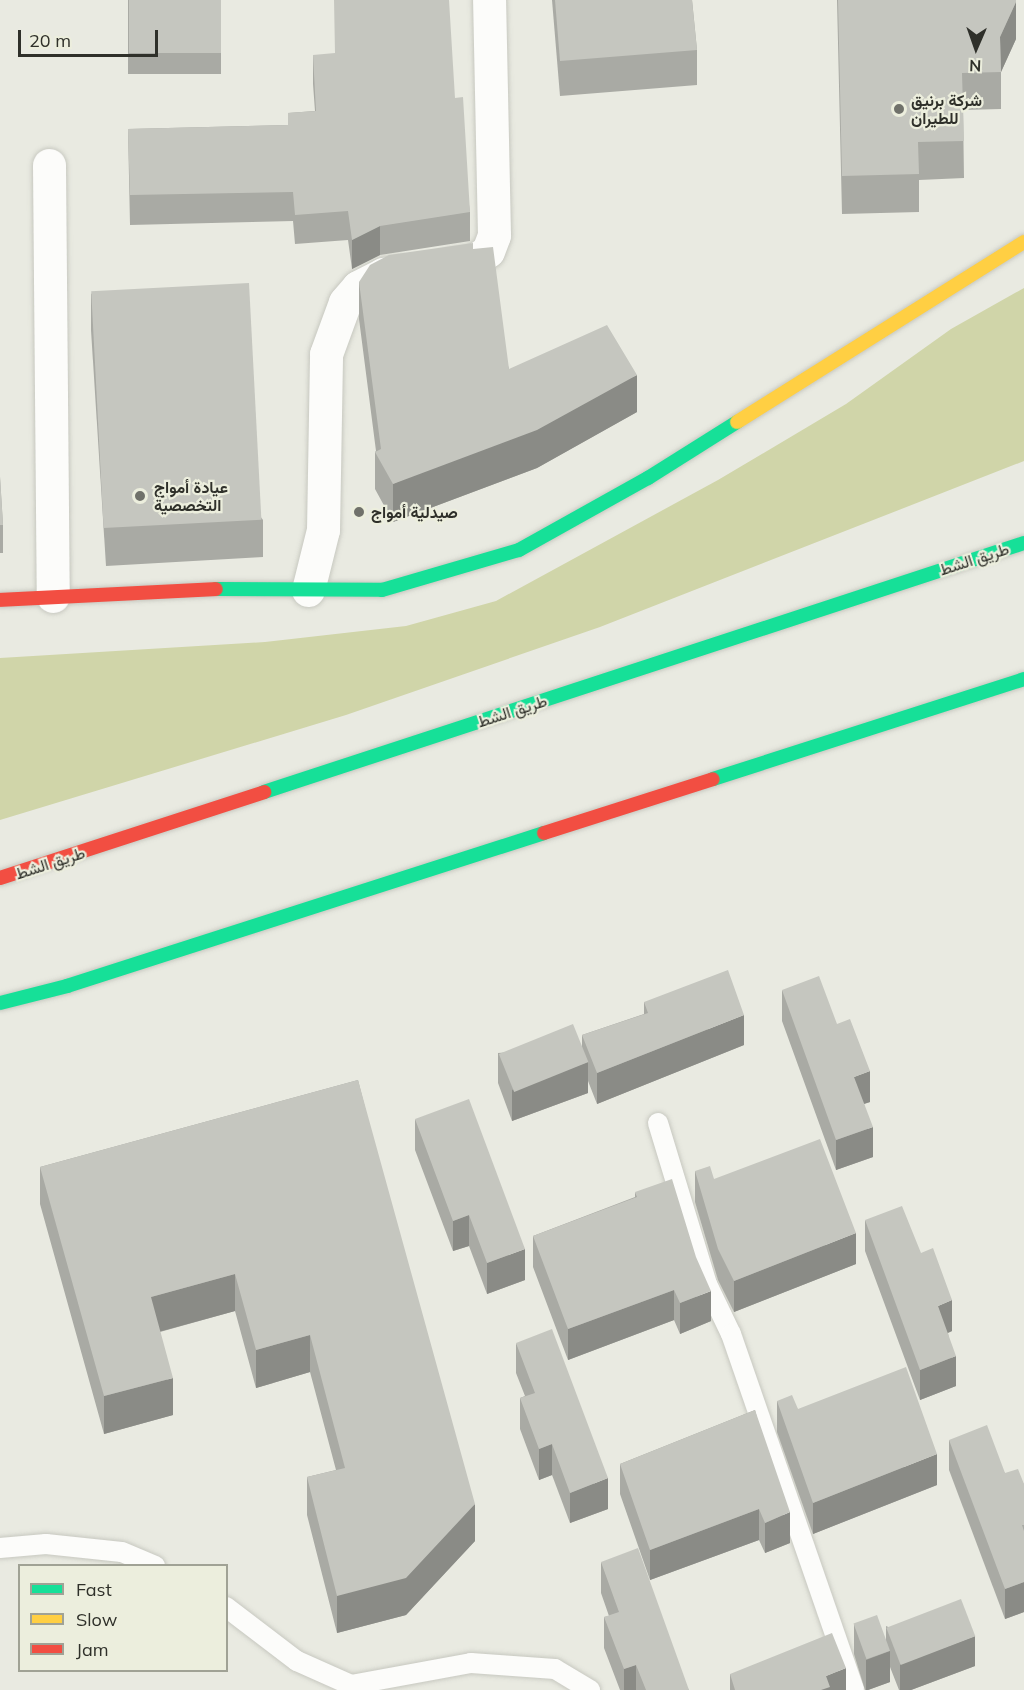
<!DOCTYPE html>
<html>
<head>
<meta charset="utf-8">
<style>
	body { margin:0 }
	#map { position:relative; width:1024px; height:1690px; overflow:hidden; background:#e9eae1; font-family:Mulish,Vazirmatn,sans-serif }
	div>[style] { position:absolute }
	.green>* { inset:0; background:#d0d5a9 }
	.roads { filter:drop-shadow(0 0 2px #c7c8c0) drop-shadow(0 0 2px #c7c8c0) }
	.lane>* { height:20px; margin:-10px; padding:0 10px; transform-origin:10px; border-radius:10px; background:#fcfcfa }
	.street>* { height:33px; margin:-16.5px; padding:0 16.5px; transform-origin:16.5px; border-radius:16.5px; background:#fcfcfa }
	.fast>* { height:14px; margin:-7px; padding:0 7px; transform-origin:7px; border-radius:7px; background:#16e098 }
	.slow>* { height:14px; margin:-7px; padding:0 7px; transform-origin:7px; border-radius:7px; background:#ffcf43 }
	.jam>* { height:14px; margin:-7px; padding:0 7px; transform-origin:7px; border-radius:7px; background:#f24e42 }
	.wall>* { inset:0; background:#a9aaa4; transform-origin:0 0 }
	.shaded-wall>* { inset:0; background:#8a8b86 }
	.building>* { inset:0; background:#c5c6bf; transform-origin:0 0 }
	.dots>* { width:16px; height:16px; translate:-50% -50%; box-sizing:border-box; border:3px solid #eceedd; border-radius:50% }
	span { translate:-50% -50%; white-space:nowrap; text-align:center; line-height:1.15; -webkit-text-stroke:4.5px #eceedd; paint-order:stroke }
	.poi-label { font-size:16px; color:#2f302a; font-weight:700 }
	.left { translate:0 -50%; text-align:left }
	.street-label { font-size:16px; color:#2f302a }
	.legend { position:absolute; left:18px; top:1564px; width:210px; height:108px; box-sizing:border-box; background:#eceedd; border:2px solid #a0a295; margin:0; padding:8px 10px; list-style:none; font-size:18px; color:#2f302a }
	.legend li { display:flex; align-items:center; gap:12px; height:30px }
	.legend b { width:30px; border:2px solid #a0a295 }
	.north { position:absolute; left:946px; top:18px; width:60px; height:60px; -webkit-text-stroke:4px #eceedd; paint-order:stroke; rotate:182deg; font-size:16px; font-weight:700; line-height:24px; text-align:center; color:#2f302a }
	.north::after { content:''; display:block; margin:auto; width:21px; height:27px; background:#2f302a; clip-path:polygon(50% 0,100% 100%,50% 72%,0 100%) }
	.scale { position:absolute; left:18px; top:30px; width:140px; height:27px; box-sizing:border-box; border:3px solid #2f302a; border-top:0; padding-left:8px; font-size:18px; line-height:21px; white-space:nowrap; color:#2f302a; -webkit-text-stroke:4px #eceedd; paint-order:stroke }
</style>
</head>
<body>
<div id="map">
	<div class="green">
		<div style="clip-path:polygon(1024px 288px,1024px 461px,600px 627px,346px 715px,0 820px,0 658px,265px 642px,406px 626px,496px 601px,718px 480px,846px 404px,951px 329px)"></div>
	</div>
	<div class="roads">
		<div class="lane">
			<div style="left:658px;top:1123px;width:168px;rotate:73.1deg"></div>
			<div style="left:707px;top:1284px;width:55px;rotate:64.4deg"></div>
			<div style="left:731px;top:1334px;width:377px;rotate:70.9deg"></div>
			<div style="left:0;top:1548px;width:46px;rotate:-5deg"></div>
			<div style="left:46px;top:1544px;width:76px;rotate:6deg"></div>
			<div style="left:122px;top:1552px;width:36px;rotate:23deg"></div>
			<div style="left:226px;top:1607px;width:89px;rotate:37.3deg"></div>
			<div style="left:297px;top:1661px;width:59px;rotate:24deg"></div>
			<div style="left:351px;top:1685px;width:122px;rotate:-10.4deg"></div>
			<div style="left:471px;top:1663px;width:84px;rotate:4.1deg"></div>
			<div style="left:555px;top:1669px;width:41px;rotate:31deg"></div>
		</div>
		<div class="street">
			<div style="left:49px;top:165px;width:431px;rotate:89.5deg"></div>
			<div style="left:451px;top:265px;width:23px;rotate:-10deg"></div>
			<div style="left:474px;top:261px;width:17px;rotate:-36deg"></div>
			<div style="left:488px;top:251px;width:17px;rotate:-69deg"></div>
			<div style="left:494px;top:235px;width:235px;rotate:-91.2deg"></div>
			<div style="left:308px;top:590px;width:62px;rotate:-76deg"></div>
			<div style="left:323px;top:530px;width:176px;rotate:-89deg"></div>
			<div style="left:326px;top:354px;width:55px;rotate:-69.9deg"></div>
			<div style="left:345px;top:302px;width:20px;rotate:-49deg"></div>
			<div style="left:358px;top:287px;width:28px;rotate:-27deg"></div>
			<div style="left:383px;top:274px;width:17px;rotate:-7deg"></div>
		</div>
		<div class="fast">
			<div style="left:216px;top:589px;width:166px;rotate:0.3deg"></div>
			<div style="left:382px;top:590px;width:143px;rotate:-16.3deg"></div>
			<div style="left:519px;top:550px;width:148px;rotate:-29.2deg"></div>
			<div style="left:648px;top:478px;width:105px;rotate:-32.2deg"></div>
			<div style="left:713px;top:779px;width:327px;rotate:-17.8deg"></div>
			<div style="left:264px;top:792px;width:800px;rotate:-18.14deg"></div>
			<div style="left:0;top:1003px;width:69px;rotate:-14.2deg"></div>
			<div style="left:67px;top:986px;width:501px;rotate:-17.78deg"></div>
		</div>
		<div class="slow">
			<div style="left:737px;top:422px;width:339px;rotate:-32.1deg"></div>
		</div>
		<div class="jam">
			<div style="left:0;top:600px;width:216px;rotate:-2.9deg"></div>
			<div style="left:544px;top:833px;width:177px;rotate:-17.7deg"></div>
			<div style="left:0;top:878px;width:278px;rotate:-18deg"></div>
		</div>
	</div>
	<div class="wall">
		<div style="left:128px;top:0;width:93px;height:74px"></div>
		<div style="clip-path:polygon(552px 0,692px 0,697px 50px,697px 85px,560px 96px)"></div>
		<div style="clip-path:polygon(837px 0,1016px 0,1016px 39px,1001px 72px,1001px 109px,963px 110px,964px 178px,919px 180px,919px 212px,842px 214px)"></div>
		<div style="clip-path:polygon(313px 55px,455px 98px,470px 212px,470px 241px,380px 255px,352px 269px,348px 240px,295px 244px,293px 221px,130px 225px,128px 129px,288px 125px,288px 113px,315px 111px,313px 84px)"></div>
		<div style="clip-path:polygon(473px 249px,509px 369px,637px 412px,537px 468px,393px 522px,375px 489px,375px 452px,376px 451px,359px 319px,359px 282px)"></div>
		<div style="clip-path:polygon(91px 293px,263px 520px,263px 557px,106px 566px,91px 330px)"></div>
		<div style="clip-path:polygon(0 477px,3px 525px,3px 553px,0 553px)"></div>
		<div style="clip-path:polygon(782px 990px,870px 1102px,864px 1104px,873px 1157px,836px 1170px,782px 1021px)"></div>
		<div style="clip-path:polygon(644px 1002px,744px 1045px,597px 1104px,588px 1081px,588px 1093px,512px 1121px,498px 1083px,498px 1053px,582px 1047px,582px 1035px,644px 1014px)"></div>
		<div style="clip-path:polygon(358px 1080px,475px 1541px,406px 1615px,337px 1633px,307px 1515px,307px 1477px,336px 1470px,310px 1372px,256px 1388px,235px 1311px,160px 1332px,173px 1415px,104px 1434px,40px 1204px,40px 1167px)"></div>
		<div style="clip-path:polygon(415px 1119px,525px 1280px,487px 1294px,469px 1246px,453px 1251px,415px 1150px)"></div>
		<div style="clip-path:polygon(695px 1171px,714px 1179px,856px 1264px,734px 1312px,718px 1280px,695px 1202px)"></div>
		<div style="clip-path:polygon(635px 1192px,711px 1321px,680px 1334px,674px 1320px,568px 1360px,533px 1267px,533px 1236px,635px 1197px)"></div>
		<div style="clip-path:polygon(865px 1220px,952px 1331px,948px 1333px,956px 1386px,920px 1400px,865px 1251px)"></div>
		<div style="clip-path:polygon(516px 1343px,608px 1509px,570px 1523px,552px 1475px,539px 1480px,520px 1429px,520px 1398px,525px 1396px,516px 1373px)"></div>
		<div style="clip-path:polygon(777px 1401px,798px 1409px,937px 1485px,813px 1534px,777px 1432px)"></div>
		<div style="clip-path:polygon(755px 1410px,790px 1543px,765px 1553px,759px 1540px,650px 1580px,620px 1494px,620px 1464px)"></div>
		<div style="clip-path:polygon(949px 1440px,1024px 1484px,1024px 1612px,1005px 1619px,949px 1470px)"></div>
		<div style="clip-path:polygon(601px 1562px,689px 1690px,620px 1690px,604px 1648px,604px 1617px,609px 1616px,601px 1593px)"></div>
		<div style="clip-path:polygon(854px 1624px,886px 1640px,886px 1626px,975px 1666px,911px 1690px,899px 1690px,890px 1667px,890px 1682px,868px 1690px,865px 1690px,854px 1654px)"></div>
		<div style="clip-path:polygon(730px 1674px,846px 1690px,730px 1690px)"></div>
	</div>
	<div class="shaded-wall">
		<div style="clip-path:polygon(1016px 2px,1016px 39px,1001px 72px,1000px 37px)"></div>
		<div style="clip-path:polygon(380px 226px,380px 255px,352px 269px,352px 240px)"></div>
		<div style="clip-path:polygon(637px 375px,637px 412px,537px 468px,393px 522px,393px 484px)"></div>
		<div style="clip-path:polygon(744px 1015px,744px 1045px,597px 1104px,597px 1073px)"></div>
		<div style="clip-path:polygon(588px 1062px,588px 1093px,512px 1121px,512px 1090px)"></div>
		<div style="clip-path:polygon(870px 1071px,870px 1102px,854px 1107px,854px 1077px)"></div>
		<div style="clip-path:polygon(873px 1127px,873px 1157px,836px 1170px,836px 1140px)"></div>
		<div style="clip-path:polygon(469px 1215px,469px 1246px,453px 1251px,453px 1221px)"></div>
		<div style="clip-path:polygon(856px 1233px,856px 1264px,734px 1312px,734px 1281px)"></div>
		<div style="clip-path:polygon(525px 1249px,525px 1280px,487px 1294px,487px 1263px)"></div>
		<div style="clip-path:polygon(235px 1274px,235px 1311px,151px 1334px,151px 1297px)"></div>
		<div style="clip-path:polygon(674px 1290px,674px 1320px,568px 1360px,568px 1329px)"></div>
		<div style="clip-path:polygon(711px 1291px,711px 1321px,680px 1334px,680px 1303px)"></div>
		<div style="clip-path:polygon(952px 1300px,952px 1331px,938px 1337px,938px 1306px)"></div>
		<div style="clip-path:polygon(310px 1335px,310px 1372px,256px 1388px,256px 1350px)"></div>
		<div style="clip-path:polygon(956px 1356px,956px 1386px,920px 1400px,920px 1370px)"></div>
		<div style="clip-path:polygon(173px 1378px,173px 1415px,104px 1434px,104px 1396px)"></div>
		<div style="clip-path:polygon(552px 1444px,552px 1475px,539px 1480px,539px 1449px)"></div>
		<div style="clip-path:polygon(937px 1454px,937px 1485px,813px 1534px,813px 1503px)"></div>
		<div style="clip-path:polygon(608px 1478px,608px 1509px,570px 1523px,570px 1493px)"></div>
		<div style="clip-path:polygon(475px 1504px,475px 1541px,406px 1615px,337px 1633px,337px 1596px)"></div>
		<div style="clip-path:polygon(759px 1509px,759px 1540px,650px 1580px,650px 1550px)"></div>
		<div style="clip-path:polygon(790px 1512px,790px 1543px,765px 1553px,765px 1523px)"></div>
		<div style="clip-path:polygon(1024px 1582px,1024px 1612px,1005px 1619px,1005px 1589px)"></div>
		<div style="clip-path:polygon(975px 1636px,975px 1666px,911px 1690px,900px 1690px,900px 1664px)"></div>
		<div style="clip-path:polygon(890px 1651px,890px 1682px,868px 1690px,866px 1690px,866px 1660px)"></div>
		<div style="clip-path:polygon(636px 1665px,636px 1690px,624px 1690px,624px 1669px)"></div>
		<div style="clip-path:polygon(846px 1668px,846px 1690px,821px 1690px,826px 1676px)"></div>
	</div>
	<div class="building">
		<div style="left:129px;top:0;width:92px;height:53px"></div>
		<div style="clip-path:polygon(334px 0,449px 0,455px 98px,463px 97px,470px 212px,380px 226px,352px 240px,348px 211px,295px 215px,293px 192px,130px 195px,128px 129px,288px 125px,288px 113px,316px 111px,313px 55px,335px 53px)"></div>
		<div style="clip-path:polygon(555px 0,692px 0,697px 50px,560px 61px)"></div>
		<div style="clip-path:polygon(838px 0,1016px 0,1016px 2px,1000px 37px,1001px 72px,962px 73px,964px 141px,918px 142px,919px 174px,842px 176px)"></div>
		<div style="clip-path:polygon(473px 243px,473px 249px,493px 247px,509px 369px,607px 325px,637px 375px,537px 430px,393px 484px,375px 452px,381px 449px,359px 282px,370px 265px,389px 255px)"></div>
		<div style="left:249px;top:283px;width:237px;height:158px;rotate:87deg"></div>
		<div style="clip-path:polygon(0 477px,3px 525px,0 525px)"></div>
		<div style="clip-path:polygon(728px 970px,744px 1015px,597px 1073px,582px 1035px,648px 1013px,644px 1002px)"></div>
		<div style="clip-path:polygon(819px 976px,837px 1024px,850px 1019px,870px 1071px,854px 1077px,873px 1127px,836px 1140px,782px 990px)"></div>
		<div style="left:573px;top:1024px;width:41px;height:80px;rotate:68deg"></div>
		<div style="clip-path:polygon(358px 1080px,475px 1504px,406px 1578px,337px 1596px,307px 1477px,345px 1468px,310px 1335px,256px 1350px,235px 1274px,151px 1297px,173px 1378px,104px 1396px,40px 1167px)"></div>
		<div style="clip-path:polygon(469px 1099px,525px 1249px,487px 1263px,469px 1215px,453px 1221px,415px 1119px)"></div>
		<div style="clip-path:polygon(820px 1139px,856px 1233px,734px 1281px,718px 1249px,695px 1171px,710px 1166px,714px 1179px)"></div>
		<div style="clip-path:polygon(672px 1179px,696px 1257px,711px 1291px,680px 1303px,674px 1290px,568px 1329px,533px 1236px,637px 1197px,635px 1192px)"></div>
		<div style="clip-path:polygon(902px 1206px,921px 1253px,933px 1248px,952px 1300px,938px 1306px,956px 1356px,920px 1370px,865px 1220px)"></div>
		<div style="clip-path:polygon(552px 1329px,608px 1478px,570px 1493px,552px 1444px,539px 1449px,520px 1398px,535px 1393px,516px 1343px)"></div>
		<div style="clip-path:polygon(906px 1367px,937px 1454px,813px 1503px,777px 1401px,792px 1395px,798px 1409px)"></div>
		<div style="clip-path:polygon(755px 1410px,790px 1512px,765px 1523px,759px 1509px,650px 1550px,620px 1464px)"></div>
		<div style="clip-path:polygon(987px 1425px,1005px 1473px,1018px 1469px,1024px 1484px,1024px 1525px,1022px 1525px,1024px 1531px,1024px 1582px,1005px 1589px,949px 1440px)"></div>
		<div style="clip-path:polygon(638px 1548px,689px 1690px,646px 1690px,636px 1665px,624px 1669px,604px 1617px,619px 1612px,601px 1562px)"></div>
		<div style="left:961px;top:1599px;width:40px;height:80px;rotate:69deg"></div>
		<div style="left:877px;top:1615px;width:38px;height:25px;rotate:70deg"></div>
		<div style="clip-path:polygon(832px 1633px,846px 1668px,826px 1676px,830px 1687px,821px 1690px,735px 1690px,730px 1674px)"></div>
	</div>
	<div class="dots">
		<div style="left:899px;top:109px;background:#70716a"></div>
		<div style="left:140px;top:496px;background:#70716a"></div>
		<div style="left:359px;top:512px;background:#70716a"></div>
	</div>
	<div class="poi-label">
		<span class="left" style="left:911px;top:109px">شركة برنيق<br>للطيران</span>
		<span class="left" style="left:154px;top:496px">عيادة أمواج<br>التخصصية</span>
		<span class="left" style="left:371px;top:512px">صيدلية أمواج</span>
	</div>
	<div class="street-label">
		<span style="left:974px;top:559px;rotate:-18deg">طريق الشط</span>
		<span style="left:512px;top:711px;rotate:-18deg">طريق الشط</span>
		<span style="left:50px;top:863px;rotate:-18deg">طريق الشط</span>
	</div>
	<ul class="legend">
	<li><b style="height:8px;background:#16e098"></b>Fast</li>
	<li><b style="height:8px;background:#ffcf43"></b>Slow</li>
	<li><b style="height:8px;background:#f24e42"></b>Jam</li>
	</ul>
	<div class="north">N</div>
	<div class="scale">20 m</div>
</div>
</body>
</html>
